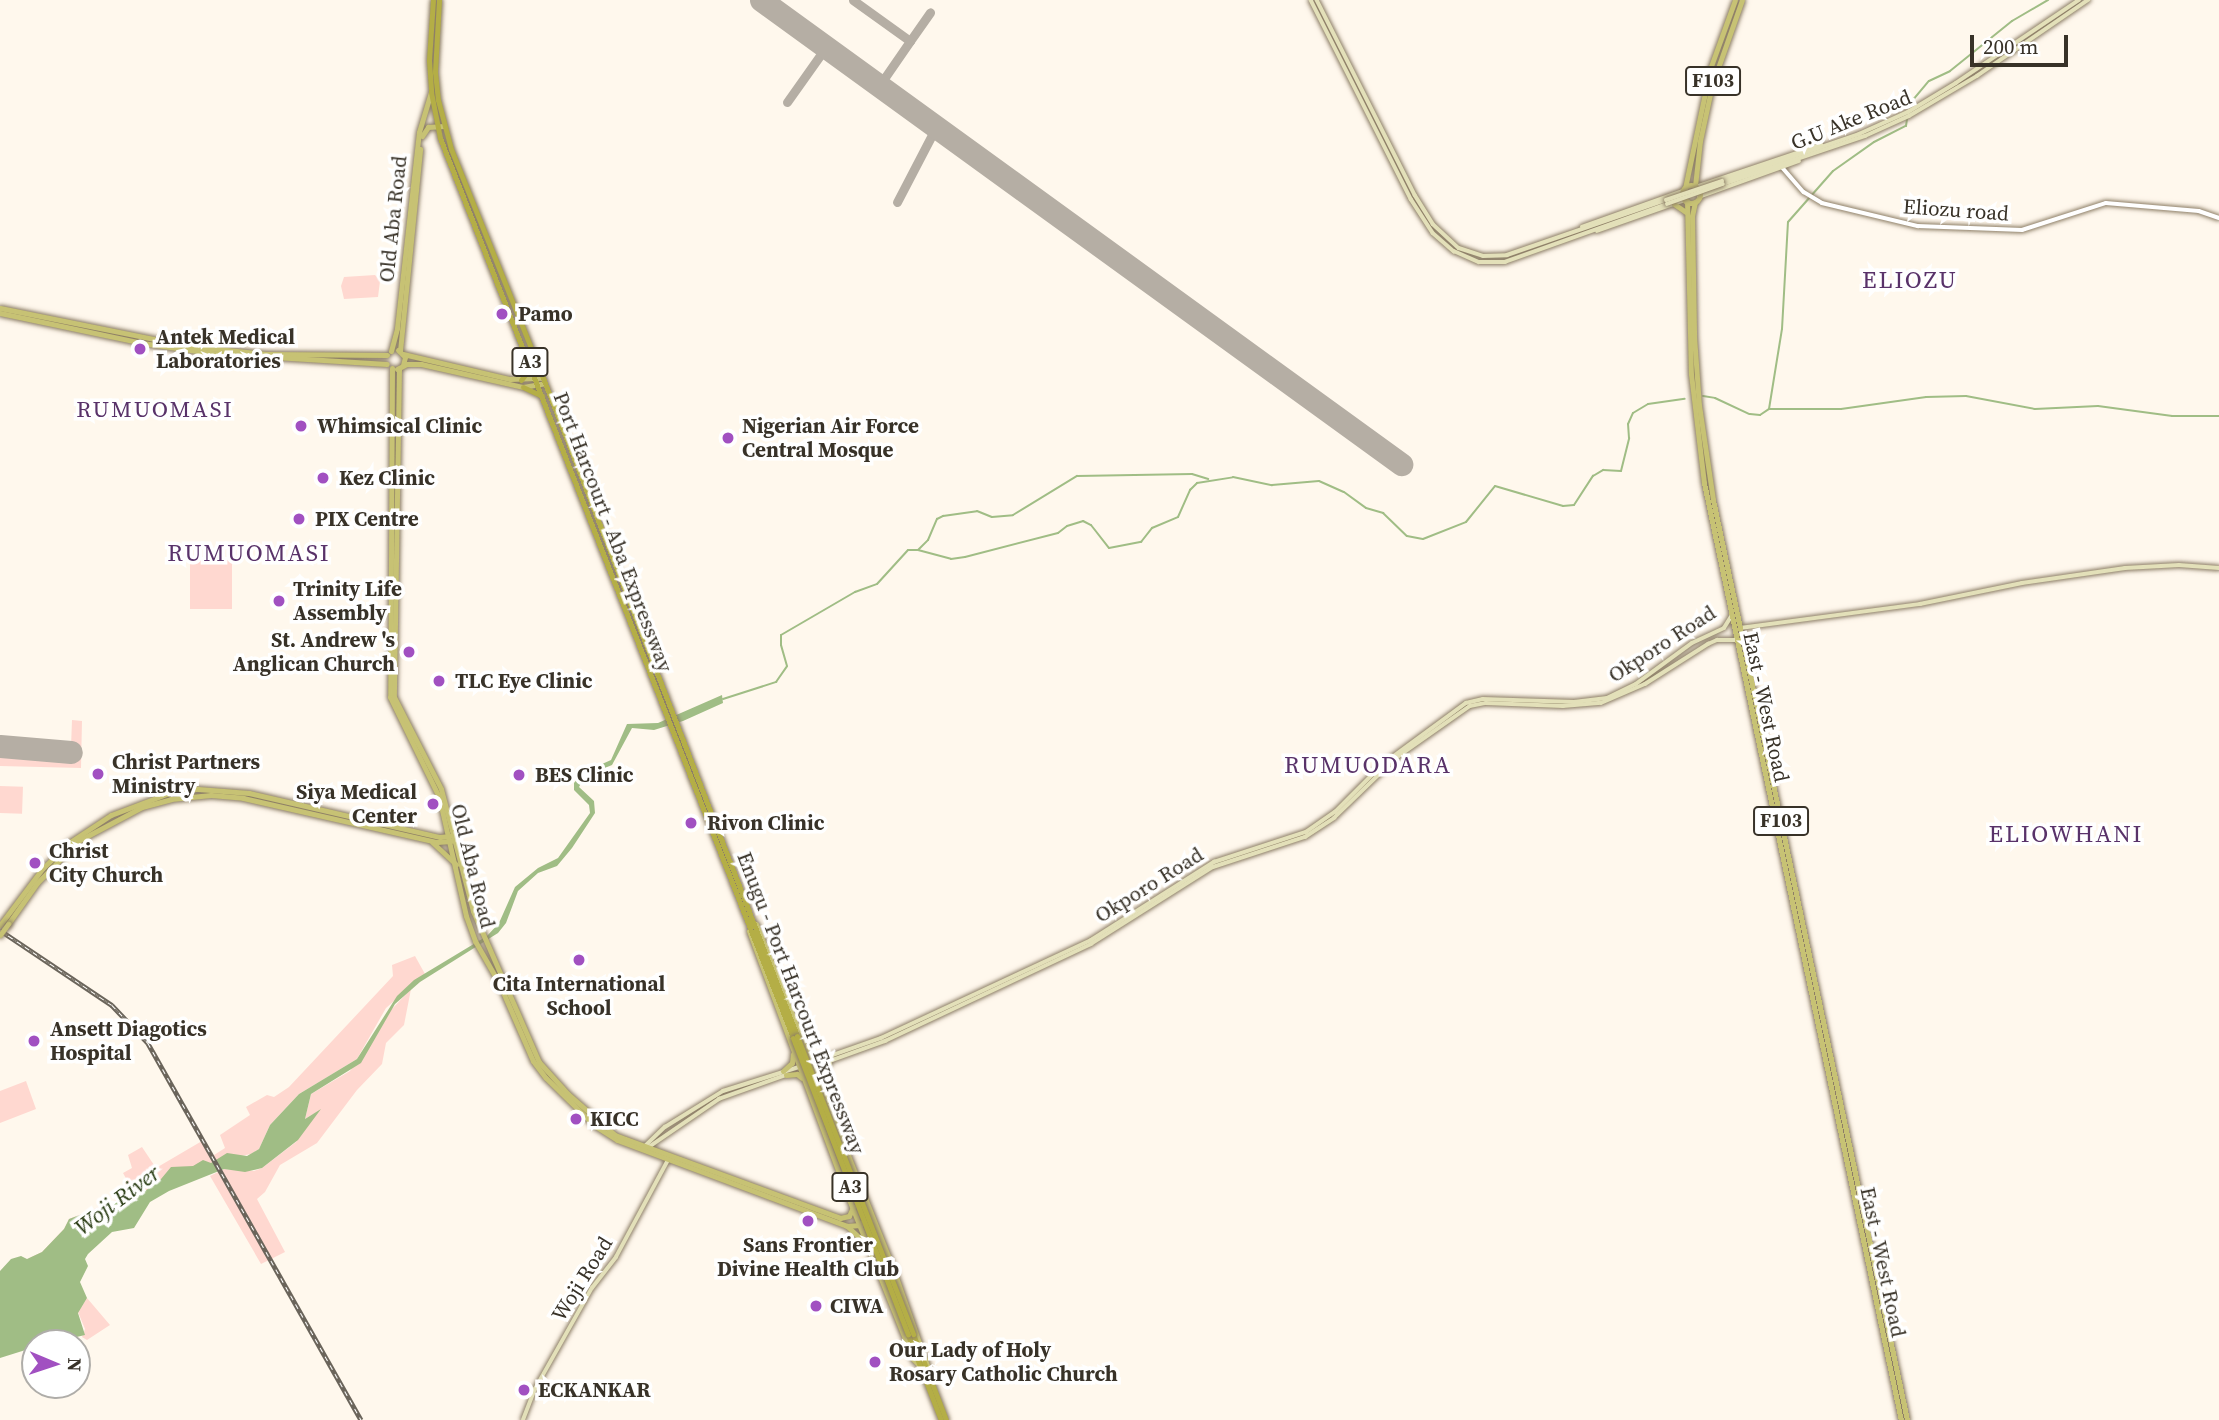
<!DOCTYPE html>
<style>
body{margin:0}
#map{position:relative;width:2219px;height:1420px;overflow:hidden;background:#fff8ed;font-family:"Source Serif 4",serif}
div>[style]{position:absolute}
.green>*{inset:0;background:#ffd8d0;transform-origin:0 0}
.water>*{inset:0;background:#a0bd85}
.stream>*{height:2px;margin:-1px;padding:0 1px;transform-origin:1px;border-radius:1px;background:#a0bd85}
.taxiway>*{height:9px;margin:-4.5px;padding:0 4.5px;transform-origin:4.5px;border-radius:4.5px;background:#b5aea4}
.runway>*{height:23px;margin:-11.5px;padding:0 11.5px;transform-origin:11.5px;border-radius:11.5px;background:#b5aea4}
.roads{filter:drop-shadow(0 0 2px #8d7e66) drop-shadow(0 0 2px #8d7e66)}
.tertiary>*{height:3.5px;margin:-1.75px;padding:0 1.75px;transform-origin:1.75px;border-radius:1.75px;background:#fff}
.secondary>*{height:3.5px;margin:-1.75px;padding:0 1.75px;transform-origin:1.75px;border-radius:1.75px;background:#e3e0b9}
.primary>*{height:5px;margin:-2.5px;padding:0 2.5px;transform-origin:2.5px;border-radius:2.5px;background:#c7c274}
.primary>.ring{margin:-2.5px;padding:0;box-sizing:content-box;background:none;border:5px solid #c7c274;border-radius:50%}
.trunk>*{height:5px;margin:-2.5px;padding:0 2.5px;transform-origin:2.5px;border-radius:2.5px;background:#b4ae46}
.rail>*{height:4.5px;margin-top:-2.25px;transform-origin:0;background:repeating-linear-gradient(90deg,#fff 0 5px,#6b655b 0 10px);box-sizing:border-box;border-block:2px solid #6b655b}
.bridges{filter:drop-shadow(0 0 2px #8d7e66) drop-shadow(0 0 2px #8d7e66)}
.secondary-bridge>*{height:3.5px;margin:-1.75px;padding:0 1.75px;transform-origin:1.75px;border-radius:1.75px;background:#e3e0b9}
.primary-bridge>*{height:5px;margin:-2.5px;padding:0 2.5px;transform-origin:2.5px;border-radius:2.5px;background:#c7c274}
.trunk-bridge>*{height:5px;margin:-2.5px;padding:0 2.5px;transform-origin:2.5px;border-radius:2.5px;background:#b4ae46}
.dots>*{width:19px;height:19px;translate:-50% -50%;box-sizing:border-box;border:4px solid #fff;border-radius:50%}
span{translate:-50% -50%;white-space:nowrap;text-align:center;line-height:1.15;-webkit-text-stroke:7px #fff;paint-order:stroke}
.shield-label span{padding:2px 5px;background:#fff;border:2px solid;border-radius:5px;-webkit-text-stroke-width:0}
.shield-label{font-size:19px;color:#383228;font-weight:700}
.street-label{font-size:21px;color:#383228}
.poi-label{font-size:21px;color:#383228;font-weight:700}
.left{translate:0 -50%;text-align:left}
.right{translate:-100% -50%;text-align:right}
.neighbourhood-label{font-size:23px;color:#593269;letter-spacing:2px}
.water-label{font-size:23px;color:#25380f;font-style:italic}
.quarter-label{font-size:24px;color:#593269;letter-spacing:2px}
.north{position:absolute;left:21px;top:1329px;width:70px;height:70px;box-sizing:border-box;background:#fff;border:2px solid #afada9;border-radius:50%;rotate:92deg;font-size:19px;font-weight:700;line-height:28px;text-align:center;color:#383228}
.north::after{content:'';display:block;margin:auto;width:24px;height:32px;background:#a150c1;clip-path:polygon(50% 0,100% 100%,50% 72%,0 100%)}
.scale{position:absolute;left:1970px;top:35px;width:98px;height:32px;box-sizing:border-box;border:4px solid #383228;border-top:0;padding-left:9px;font-size:21px;line-height:24px;white-space:nowrap;color:#383228;-webkit-text-stroke:5px #fff;paint-order:stroke}
</style>
<div id="map">
<div class="green">
<i style="clip-path:polygon(375px 275px,380px 281px,378px 297px,344px 299px,341px 286px,344px 277px)"></i>
<i style="left:190px;top:560px;width:42px;height:49px"></i>
<i style="clip-path:polygon(72px 720px,82px 721px,81px 768px,0 766px,0 752px,74px 758px,75px 747px,71px 747px)"></i>
<i style="left:0;top:786px;width:23px;height:27px;rotate:2deg"></i>
<i style="clip-path:polygon(415px 956px,425px 974px,386px 1008px,357px 1059px,299px 1094px,270px 1125px,259px 1149px,251px 1154px,220px 1160px,165px 1180px,63px 1246px,27px 1259px,42px 1252px,64px 1229px,69px 1219px,123px 1197px,119px 1187px,128px 1182px,123px 1173px,132px 1168px,128px 1155px,142px 1147px,156px 1168px,202px 1141px,211px 1157px,225px 1148px,220px 1135px,250px 1115px,246px 1107px,267px 1095px,274px 1097px,289px 1087px,393px 976px,392px 965px)"></i>
<i style="clip-path:polygon(411px 989px,404px 1025px,386px 1043px,382px 1064px,357px 1090px,317px 1143px,280px 1165px,265px 1192px,257px 1199px,285px 1252px,261px 1264px,210px 1176px,224px 1169px,254px 1171px,262px 1168px,296px 1142px,313px 1114px,305px 1119px,311px 1094px,350px 1071px,389px 1012px)"></i>
<i style="clip-path:polygon(26px 1081px,36px 1109px,0 1123px,0 1091px)"></i>
<i style="clip-path:polygon(87px 1298px,110px 1325px,87px 1340px,82px 1337px,85px 1329px,78px 1312px)"></i>
</div>
<div class="water">
<i style="clip-path:polygon(722px 695px,723px 703px,683px 721px,654px 730px,632px 728px,612px 765px,585px 776px,579px 787px,594px 801px,595px 813px,572px 848px,557px 866px,538px 873px,518px 891px,506px 923px,498px 933px,420px 982px,395px 1004px,361px 1063px,311px 1094px,305px 1119px,321px 1109px,298px 1140px,262px 1168px,245px 1172px,224px 1169px,169px 1191px,150px 1202px,134px 1228px,112px 1232px,88px 1254px,85px 1259px,88px 1266px,80px 1282px,87px 1298px,78px 1313px,85px 1335px,51px 1343px,35px 1343px,35px 1347px,0 1358px,0 1271px,11px 1259px,21px 1256px,27px 1259px,42px 1252px,64px 1229px,69px 1219px,145px 1191px,161px 1179px,171px 1167px,193px 1166px,203px 1160px,211px 1163px,227px 1153px,247px 1156px,259px 1149px,270px 1125px,299px 1094px,357px 1059px,397px 996px,414px 980px,487px 936px,499px 923px,515px 887px,538px 868px,558px 858px,590px 813px,589px 805px,574px 790px,574px 783px,582px 773px,611px 760px,627px 724px,658px 723px)"></i>
</div>
<div class="stream">
<i style="left:1907px;top:107px;width:34px;rotate:-50deg"></i>
<i style="left:1929px;top:81px;width:23px;rotate:-25deg"></i>
<i style="left:1950px;top:71px;width:80px;rotate:-38.9deg"></i>
<i style="left:2012px;top:21px;width:42px;rotate:-30.3deg"></i>
<i style="left:1703px;top:396px;width:12px;rotate:9deg"></i>
<i style="left:1715px;top:398px;width:38px;rotate:25deg"></i>
<i style="left:1750px;top:414px;width:10px;rotate:6deg"></i>
<i style="left:1760px;top:415px;width:11px;rotate:-34deg"></i>
<i style="left:1769px;top:409px;width:81px;rotate:-80.8deg"></i>
<i style="left:1782px;top:329px;width:107px;rotate:-86.8deg"></i>
<i style="left:1788px;top:222px;width:68px;rotate:-48.6deg"></i>
<i style="left:1833px;top:171px;width:50px;rotate:-35.3deg"></i>
<i style="left:1874px;top:142px;width:36px;rotate:-27deg"></i>
<i style="left:1906px;top:126px;width:7px;rotate:-82deg"></i>
<i style="left:1769px;top:409px;width:72px"></i>
<i style="left:1841px;top:409px;width:86px;rotate:-8deg"></i>
<i style="left:1926px;top:397px;width:40px;rotate:-1.4deg"></i>
<i style="left:1966px;top:396px;width:70px;rotate:10.7deg"></i>
<i style="left:2035px;top:409px;width:63px;rotate:-2.7deg"></i>
<i style="left:2098px;top:406px;width:75px;rotate:7.7deg"></i>
<i style="left:2172px;top:416px;width:47px"></i>
<i style="left:918px;top:550px;width:14px;rotate:-45deg"></i>
<i style="left:928px;top:540px;width:23px;rotate:-67deg"></i>
<i style="left:937px;top:519px;width:7px;rotate:-27deg"></i>
<i style="left:943px;top:516px;width:34px;rotate:-8deg"></i>
<i style="left:977px;top:511px;width:16px;rotate:22deg"></i>
<i style="left:992px;top:517px;width:21px;rotate:-5deg"></i>
<i style="left:1013px;top:515px;width:75px;rotate:-31.4deg"></i>
<i style="left:1077px;top:476px;width:115px;rotate:-1deg"></i>
<i style="left:1192px;top:474px;width:17px;rotate:17deg"></i>
<i style="left:723px;top:699px;width:56px;rotate:-17.8deg"></i>
<i style="left:776px;top:682px;width:19px;rotate:-55deg"></i>
<i style="left:787px;top:666px;width:22px;rotate:-106deg"></i>
<i style="left:781px;top:645px;width:10px;rotate:-90deg"></i>
<i style="left:781px;top:635px;width:86px;rotate:-30.2deg"></i>
<i style="left:855px;top:592px;width:23px;rotate:-20deg"></i>
<i style="left:877px;top:584px;width:46px;rotate:-47.6deg"></i>
<i style="left:908px;top:550px;width:10px"></i>
<i style="left:918px;top:550px;width:34px;rotate:15deg"></i>
<i style="left:951px;top:559px;width:14px;rotate:-8deg"></i>
<i style="left:965px;top:557px;width:96px;rotate:-14.5deg"></i>
<i style="left:1058px;top:533px;width:11px;rotate:-38deg"></i>
<i style="left:1067px;top:526px;width:17px;rotate:-17deg"></i>
<i style="left:1083px;top:521px;width:9px;rotate:27deg"></i>
<i style="left:1091px;top:525px;width:29px;rotate:52deg"></i>
<i style="left:1109px;top:548px;width:33px;rotate:-11deg"></i>
<i style="left:1141px;top:542px;width:18px;rotate:-52deg"></i>
<i style="left:1152px;top:528px;width:28px;rotate:-23deg"></i>
<i style="left:1178px;top:517px;width:30px;rotate:-66deg"></i>
<i style="left:1190px;top:490px;width:10px;rotate:-45deg"></i>
<i style="left:1197px;top:483px;width:36px;rotate:-9deg"></i>
<i style="left:1233px;top:477px;width:40px;rotate:12deg"></i>
<i style="left:1272px;top:485px;width:47px;rotate:-4.9deg"></i>
<i style="left:1319px;top:481px;width:27px;rotate:24deg"></i>
<i style="left:1344px;top:492px;width:27px;rotate:36deg"></i>
<i style="left:1366px;top:508px;width:18px;rotate:16deg"></i>
<i style="left:1383px;top:513px;width:33px;rotate:44deg"></i>
<i style="left:1407px;top:536px;width:16px;rotate:11deg"></i>
<i style="left:1423px;top:539px;width:46px;rotate:-21.6deg"></i>
<i style="left:1466px;top:522px;width:46px;rotate:-51.1deg"></i>
<i style="left:1495px;top:486px;width:71px;rotate:16.4deg"></i>
<i style="left:1563px;top:506px;width:11px;rotate:-5deg"></i>
<i style="left:1574px;top:505px;width:35px;rotate:-57deg"></i>
<i style="left:1593px;top:476px;width:12px;rotate:-31deg"></i>
<i style="left:1603px;top:470px;width:18px;rotate:3deg"></i>
<i style="left:1621px;top:471px;width:34px;rotate:-76deg"></i>
<i style="left:1629px;top:438px;width:14px;rotate:-94deg"></i>
<i style="left:1628px;top:424px;width:12px;rotate:-66deg"></i>
<i style="left:1633px;top:413px;width:17px;rotate:-31deg"></i>
<i style="left:1648px;top:404px;width:37px;rotate:-8deg"></i>
</div>
<div class="taxiway">
<i style="left:853px;top:0;width:70px;rotate:35.7deg"></i>
<i style="left:910px;top:41px;width:55px;rotate:124.6deg"></i>
<i style="left:910px;top:41px;width:35px;rotate:-55deg"></i>
<i style="left:787px;top:102px;width:67px;rotate:-54.7deg"></i>
<i style="left:897px;top:202px;width:85px;rotate:-62.5deg"></i>
</div>
<div class="runway">
<i style="left:761px;top:0;width:791px;rotate:35.94deg"></i>
<i style="left:0;top:746px;width:71px;rotate:4.8deg"></i>
</div>
<div class="roads">
<div class="tertiary">
<i style="left:1782px;top:167px;width:33px;rotate:49deg"></i>
<i style="left:1804px;top:192px;width:21px;rotate:31deg"></i>
<i style="left:1822px;top:203px;width:99px;rotate:13.5deg"></i>
<i style="left:1918px;top:226px;width:104px;rotate:2.2deg"></i>
<i style="left:2022px;top:230px;width:88px;rotate:-17.8deg"></i>
<i style="left:2106px;top:203px;width:93px;rotate:4.9deg"></i>
<i style="left:2199px;top:211px;width:21px;rotate:19deg"></i>
</div>
<div class="secondary">
<i style="left:1311px;top:0;width:223px;rotate:63.3deg"></i>
<i style="left:1411px;top:199px;width:40px;rotate:57.1deg"></i>
<i style="left:1433px;top:233px;width:28px;rotate:41deg"></i>
<i style="left:1454px;top:251px;width:27px;rotate:24deg"></i>
<i style="left:1479px;top:262px;width:26px"></i>
<i style="left:1505px;top:262px;width:172px;rotate:-19.7deg"></i>
<i style="left:1317px;top:0;width:218px;rotate:63.3deg"></i>
<i style="left:1415px;top:195px;width:34px;rotate:58deg"></i>
<i style="left:1433px;top:224px;width:35px;rotate:43deg"></i>
<i style="left:1459px;top:248px;width:25px;rotate:18deg"></i>
<i style="left:1483px;top:256px;width:24px;rotate:-2deg"></i>
<i style="left:1507px;top:255px;width:168px;rotate:-19.1deg"></i>
<i style="left:1722px;top:181px;width:145px;rotate:-18.9deg"></i>
<i style="left:1859px;top:134px;width:54px;rotate:-24.2deg"></i>
<i style="left:1908px;top:112px;width:56px;rotate:-31.1deg"></i>
<i style="left:1956px;top:83px;width:148px;rotate:-34deg"></i>
<i style="left:1723px;top:184px;width:150px;rotate:-18.7deg"></i>
<i style="left:1865px;top:136px;width:48px;rotate:-24.4deg"></i>
<i style="left:1909px;top:116px;width:79px;rotate:-30.5deg"></i>
<i style="left:1977px;top:76px;width:135px;rotate:-34.4deg"></i>
<i style="left:1696px;top:187px;width:132px;rotate:-18.6deg"></i>
<i style="left:1699px;top:197px;width:106px;rotate:-19.8deg"></i>
<i style="left:1582px;top:227px;width:107px;rotate:-19.6deg"></i>
<i style="left:1597px;top:231px;width:93px;rotate:-19.4deg"></i>
<i style="left:1740px;top:628px;width:182px;rotate:-7.6deg"></i>
<i style="left:1920px;top:604px;width:104px;rotate:-11.6deg"></i>
<i style="left:2022px;top:583px;width:104px;rotate:-8.3deg"></i>
<i style="left:2125px;top:568px;width:54px;rotate:-3.2deg"></i>
<i style="left:2179px;top:565px;width:40px;rotate:4.3deg"></i>
<i style="left:810px;top:1063px;width:75px;rotate:-19.4deg"></i>
<i style="left:881px;top:1038px;width:232px;rotate:-25deg"></i>
<i style="left:1091px;top:940px;width:146px;rotate:-32.4deg"></i>
<i style="left:1214px;top:862px;width:97px;rotate:-18.1deg"></i>
<i style="left:1306px;top:832px;width:35px;rotate:-35deg"></i>
<i style="left:1335px;top:812px;width:68px;rotate:-45deg"></i>
<i style="left:1383px;top:764px;width:103px;rotate:-36.3deg"></i>
<i style="left:1466px;top:703px;width:17px;rotate:-13deg"></i>
<i style="left:1483px;top:699px;width:91px;rotate:1.9deg"></i>
<i style="left:1574px;top:702px;width:33px;rotate:-7deg"></i>
<i style="left:1607px;top:698px;width:32px;rotate:-26deg"></i>
<i style="left:1636px;top:684px;width:69px;rotate:-36.2deg"></i>
<i style="left:1692px;top:643px;width:35px;rotate:-25deg"></i>
<i style="left:1724px;top:628px;width:13px;rotate:-58deg"></i>
<i style="left:813px;top:1067px;width:77px;rotate:-19.9deg"></i>
<i style="left:885px;top:1041px;width:228px;rotate:-25.2deg"></i>
<i style="left:1091px;top:944px;width:144px;rotate:-32.3deg"></i>
<i style="left:1213px;top:867px;width:97px;rotate:-18.1deg"></i>
<i style="left:1305px;top:837px;width:35px;rotate:-33deg"></i>
<i style="left:1334px;top:818px;width:86px;rotate:-44.1deg"></i>
<i style="left:1396px;top:758px;width:90px;rotate:-35.1deg"></i>
<i style="left:1470px;top:706px;width:16px;rotate:-11deg"></i>
<i style="left:1486px;top:703px;width:77px;rotate:2.2deg"></i>
<i style="left:1563px;top:706px;width:38px;rotate:-5deg"></i>
<i style="left:1601px;top:703px;width:48px;rotate:-23.4deg"></i>
<i style="left:1645px;top:684px;width:75px;rotate:-32.4deg"></i>
<i style="left:1708px;top:644px;width:10px;rotate:-24deg"></i>
<i style="left:1717px;top:640px;width:19px"></i>
<i style="left:644px;top:1147px;width:29px;rotate:-44deg"></i>
<i style="left:665px;top:1127px;width:68px;rotate:-31.8deg"></i>
<i style="left:723px;top:1091px;width:80px;rotate:-17.5deg"></i>
<i style="left:649px;top:1147px;width:85px;rotate:-34.4deg"></i>
<i style="left:719px;top:1099px;width:71px;rotate:-19.7deg"></i>
<i style="left:523px;top:1420px;width:33px;rotate:-69deg"></i>
<i style="left:535px;top:1389px;width:116px;rotate:-60.6deg"></i>
<i style="left:592px;top:1288px;width:39px;rotate:-52deg"></i>
<i style="left:616px;top:1257px;width:110px;rotate:-61.8deg"></i>
</div>
<div class="primary">
<i style="left:422px;top:136px;width:11px;rotate:-56deg"></i>
<i style="left:428px;top:127px;width:16px;rotate:-4deg"></i>
<i class="ring" style="left:1682px;top:185px;width:13px;height:13px"></i>
<i style="left:1695px;top:186px;width:45px;rotate:-83.7deg"></i>
<i style="left:1700px;top:141px;width:57px;rotate:-77.9deg"></i>
<i style="left:1712px;top:85px;width:90px;rotate:-70.6deg"></i>
<i style="left:1685px;top:188px;width:122px;rotate:-78.1deg"></i>
<i style="left:1710px;top:69px;width:73px;rotate:-70.1deg"></i>
<i style="left:1687px;top:201px;width:173px;rotate:88.7deg"></i>
<i style="left:1691px;top:374px;width:110px;rotate:83.2deg"></i>
<i style="left:1704px;top:483px;width:957px;rotate:78.13deg"></i>
<i style="left:1695px;top:202px;width:14px;rotate:102deg"></i>
<i style="left:1692px;top:216px;width:120px;rotate:89deg"></i>
<i style="left:1694px;top:336px;width:69px;rotate:85.9deg"></i>
<i style="left:1699px;top:405px;width:96px;rotate:81.6deg"></i>
<i style="left:1713px;top:500px;width:940px;rotate:78.09deg"></i>
<i style="left:1674px;top:204px;width:14px;rotate:34deg"></i>
<i style="left:0;top:308px;width:193px;rotate:11.4deg"></i>
<i style="left:189px;top:346px;width:77px;rotate:5.9deg"></i>
<i style="left:266px;top:354px;width:121px;rotate:0.5deg"></i>
<i style="left:0;top:313px;width:145px;rotate:11.9deg"></i>
<i style="left:142px;top:343px;width:70px;rotate:8.2deg"></i>
<i style="left:211px;top:353px;width:176px;rotate:3.6deg"></i>
<i style="left:398px;top:350px;width:10px;rotate:45deg"></i>
<i style="left:405px;top:357px;width:8px;rotate:104deg"></i>
<i style="left:391px;top:351px;width:24px;rotate:-75deg"></i>
<i style="left:397px;top:328px;width:197px;rotate:-83.6deg"></i>
<i style="left:419px;top:132px;width:42px;rotate:-73.3deg"></i>
<i style="left:400px;top:351px;width:203px;rotate:-84.3deg"></i>
<i style="left:403px;top:354px;width:110px;rotate:13.2deg"></i>
<i style="left:510px;top:379px;width:33px;rotate:-2deg"></i>
<i style="left:392px;top:368px;width:329px;rotate:90.3deg"></i>
<i style="left:390px;top:697px;width:111px;rotate:63.9deg"></i>
<i style="left:439px;top:797px;width:122px;rotate:77.2deg"></i>
<i style="left:466px;top:916px;width:27px;rotate:70deg"></i>
<i style="left:475px;top:941px;width:48px;rotate:60.3deg"></i>
<i style="left:499px;top:983px;width:85px;rotate:66.4deg"></i>
<i style="left:533px;top:1061px;width:21px;rotate:53deg"></i>
<i style="left:546px;top:1078px;width:69px;rotate:44.4deg"></i>
<i style="left:595px;top:1126px;width:26px;rotate:32deg"></i>
<i style="left:617px;top:1140px;width:246px;rotate:20.5deg"></i>
<i style="left:847px;top:1226px;width:13px;rotate:-4deg"></i>
<i style="left:860px;top:1225px;width:16px;rotate:-47deg"></i>
<i style="left:397px;top:369px;width:11px;rotate:-27deg"></i>
<i style="left:407px;top:364px;width:14px"></i>
<i style="left:421px;top:364px;width:105px;rotate:12.7deg"></i>
<i style="left:523px;top:387px;width:22px;rotate:-10deg"></i>
<i style="left:399px;top:369px;width:328px;rotate:90.9deg"></i>
<i style="left:394px;top:697px;width:103px;rotate:62.9deg"></i>
<i style="left:441px;top:789px;width:126px;rotate:75.3deg"></i>
<i style="left:473px;top:911px;width:165px;rotate:66.4deg"></i>
<i style="left:539px;top:1062px;width:43px;rotate:47.8deg"></i>
<i style="left:568px;top:1094px;width:62px;rotate:41.1deg"></i>
<i style="left:615px;top:1135px;width:240px;rotate:20.2deg"></i>
<i style="left:840px;top:1218px;width:9px;rotate:-13deg"></i>
<i style="left:849px;top:1216px;width:10px;rotate:-66deg"></i>
<i style="left:432px;top:842px;width:33px;rotate:43deg"></i>
<i style="left:8px;top:924px;width:50px;rotate:-54.7deg"></i>
<i style="left:37px;top:883px;width:59px;rotate:-45.7deg"></i>
<i style="left:78px;top:841px;width:72px;rotate:-28deg"></i>
<i style="left:142px;top:807px;width:30px;rotate:-15deg"></i>
<i style="left:171px;top:799px;width:40px;rotate:-5.7deg"></i>
<i style="left:211px;top:795px;width:32px;rotate:5deg"></i>
<i style="left:243px;top:798px;width:199px;rotate:12.8deg"></i>
<i style="left:437px;top:842px;width:14px;rotate:-4deg"></i>
<i style="left:756px;top:924px;width:362px;rotate:68.3deg"></i>
<i style="left:890px;top:1260px;width:114px;rotate:70.6deg"></i>
<i style="left:0;top:925px;width:70px;rotate:-53.1deg"></i>
<i style="left:42px;top:869px;width:39px;rotate:-44deg"></i>
<i style="left:70px;top:842px;width:49px;rotate:-33.4deg"></i>
<i style="left:111px;top:815px;width:65px;rotate:-20.7deg"></i>
<i style="left:172px;top:792px;width:26px;rotate:-7deg"></i>
<i style="left:198px;top:789px;width:51px;rotate:4.5deg"></i>
<i style="left:249px;top:793px;width:196px;rotate:13deg"></i>
<i style="left:440px;top:837px;width:10px;rotate:-6deg"></i>
<i style="left:749px;top:931px;width:273px;rotate:69.6deg"></i>
<i style="left:844px;top:1187px;width:185px;rotate:68.1deg"></i>
<i style="left:913px;top:1359px;width:7px;rotate:45deg"></i>
<i style="left:783px;top:1071px;width:12px;rotate:-42deg"></i>
<i style="left:792px;top:1063px;width:9px;rotate:-84deg"></i>
<i style="left:786px;top:1075px;width:11px;rotate:-5deg"></i>
<i style="left:797px;top:1074px;width:6px;rotate:39deg"></i>
<i style="left:820px;top:1078px;width:10px;rotate:-90deg"></i>
<i style="left:820px;top:1068px;width:10px;rotate:-29deg"></i>
<i style="left:847px;top:1226px;width:25px;rotate:43deg"></i>
</div>
<div class="trunk">
<i style="left:433px;top:0;width:60px;rotate:93.8deg"></i>
<i style="left:429px;top:60px;width:32px;rotate:86deg"></i>
<i style="left:431px;top:92px;width:47px;rotate:78.9deg"></i>
<i style="left:440px;top:138px;width:967px;rotate:68.58deg"></i>
<i style="left:439px;top:0;width:72px;rotate:93.2deg"></i>
<i style="left:435px;top:72px;width:28px;rotate:84deg"></i>
<i style="left:438px;top:100px;width:51px;rotate:75.1deg"></i>
<i style="left:451px;top:149px;width:247px;rotate:68.1deg"></i>
<i style="left:543px;top:378px;width:705px;rotate:68.89deg"></i>
<i style="left:521px;top:380px;width:16px;rotate:-52deg"></i>
<i style="left:523px;top:387px;width:21px;rotate:25deg"></i>
<i style="left:913px;top:1334px;width:92px;rotate:69deg"></i>
<i style="left:908px;top:1335px;width:91px;rotate:68.8deg"></i>
</div>
</div>
<div class="rail">
<i style="left:0;top:930px;width:135px;rotate:33.8deg"></i>
<i style="left:112px;top:1005px;width:52px;rotate:46.5deg"></i>
<i style="left:148px;top:1043px;width:433px;rotate:60.5deg"></i>
</div>
<div class="bridges">
<div class="secondary-bridge">
<i style="left:1666px;top:200px;width:59px;rotate:-18.7deg"></i>
<i style="left:1667px;top:204px;width:59px;rotate:-19.7deg"></i>
</div>
<div class="primary-bridge">
<i style="left:0;top:935px;width:14px;rotate:-54deg"></i>
</div>
<div class="trunk-bridge">
<i style="left:797px;top:1036px;width:320px;rotate:68.7deg"></i>
<i style="left:793px;top:1038px;width:318px;rotate:68.8deg"></i>
</div>
</div>
<div class="dots">
<i style="left:502px;top:314px;background:#a150c1"></i>
<i style="left:140px;top:349px;background:#a150c1"></i>
<i style="left:301px;top:426px;background:#a150c1"></i>
<i style="left:728px;top:438px;background:#a150c1"></i>
<i style="left:323px;top:478px;background:#a150c1"></i>
<i style="left:299px;top:519px;background:#a150c1"></i>
<i style="left:279px;top:601px;background:#a150c1"></i>
<i style="left:409px;top:652px;background:#a150c1"></i>
<i style="left:439px;top:681px;background:#a150c1"></i>
<i style="left:98px;top:774px;background:#a150c1"></i>
<i style="left:519px;top:775px;background:#a150c1"></i>
<i style="left:433px;top:804px;background:#a150c1"></i>
<i style="left:691px;top:823px;background:#a150c1"></i>
<i style="left:35px;top:863px;background:#a150c1"></i>
<i style="left:579px;top:960px;background:#a150c1"></i>
<i style="left:34px;top:1041px;background:#a150c1"></i>
<i style="left:576px;top:1119px;background:#a150c1"></i>
<i style="left:808px;top:1221px;background:#a150c1"></i>
<i style="left:816px;top:1306px;background:#a150c1"></i>
<i style="left:875px;top:1362px;background:#a150c1"></i>
<i style="left:524px;top:1390px;background:#a150c1"></i>
</div>
<div class="shield-label">
<span style="left:1713px;top:81px">F103</span>
<span style="left:530px;top:362px">A3</span>
<span style="left:1781px;top:821px">F103</span>
<span style="left:850px;top:1187px">A3</span>
</div>
<div class="street-label">
<span style="left:1851px;top:120px;rotate:-22deg">G.U Ake Road</span>
<span style="left:1956px;top:210px;rotate:4deg">Eliozu road</span>
<span style="left:393px;top:219px;rotate:-84deg">Old Aba Road</span>
<span style="left:613px;top:532px;rotate:69deg">Port Harcourt - Aba Expressway</span>
<span style="left:1662px;top:644px;rotate:-33deg">Okporo Road</span>
<span style="left:1766px;top:707px;rotate:78deg">East - West Road</span>
<span style="left:473px;top:866px;rotate:76deg">Old Aba Road</span>
<span style="left:1149px;top:885px;rotate:-32deg">Okporo Road</span>
<span style="left:801px;top:1003px;rotate:69deg">Enugu - Port Harcourt Expressway</span>
<span style="left:1883px;top:1262px;rotate:78deg">East - West Road</span>
<span style="left:582px;top:1279px;rotate:-58deg">Woji Road</span>
</div>
<div class="poi-label">
<span class="left" style="left:518px;top:314px">Pamo</span>
<span class="left" style="left:156px;top:349px">Antek Medical<br>Laboratories</span>
<span class="left" style="left:317px;top:426px">Whimsical Clinic</span>
<span class="left" style="left:742px;top:438px">Nigerian Air Force<br>Central Mosque</span>
<span class="left" style="left:339px;top:478px">Kez Clinic</span>
<span class="left" style="left:315px;top:519px">PIX Centre</span>
<span class="left" style="left:293px;top:601px">Trinity Life<br>Assembly</span>
<span class="right" style="left:395px;top:652px">St. Andrew 's<br>Anglican Church</span>
<span class="left" style="left:455px;top:681px">TLC Eye Clinic</span>
<span class="left" style="left:112px;top:774px">Christ Partners<br>Ministry</span>
<span class="left" style="left:535px;top:775px">BES Clinic</span>
<span class="right" style="left:417px;top:804px">Siya Medical<br>Center</span>
<span class="left" style="left:707px;top:823px">Rivon Clinic</span>
<span class="left" style="left:49px;top:863px">Christ<br>City Church</span>
<span style="left:579px;top:996px">Cita International<br>School</span>
<span class="left" style="left:50px;top:1041px">Ansett Diagotics<br>Hospital</span>
<span class="left" style="left:590px;top:1119px">KICC</span>
<span style="left:808px;top:1257px">Sans Frontier<br>Divine Health Club</span>
<span class="left" style="left:830px;top:1306px">CIWA</span>
<span class="left" style="left:889px;top:1362px">Our Lady of Holy<br>Rosary Catholic Church</span>
<span class="left" style="left:538px;top:1390px">ECKANKAR</span>
</div>
<div class="neighbourhood-label">
<span style="left:155px;top:409px">RUMUOMASI</span>
</div>
<div class="water-label">
<span style="left:117px;top:1200px;rotate:-37deg">Woji River</span>
</div>
<div class="quarter-label">
<span style="left:1910px;top:280px">ELIOZU</span>
<span style="left:249px;top:553px">RUMUOMASI</span>
<span style="left:1368px;top:765px">RUMUODARA</span>
<span style="left:2066px;top:834px">ELIOWHANI</span>
</div>
<div class="north">N</div>
<div class="scale">200 m</div>
</div>
